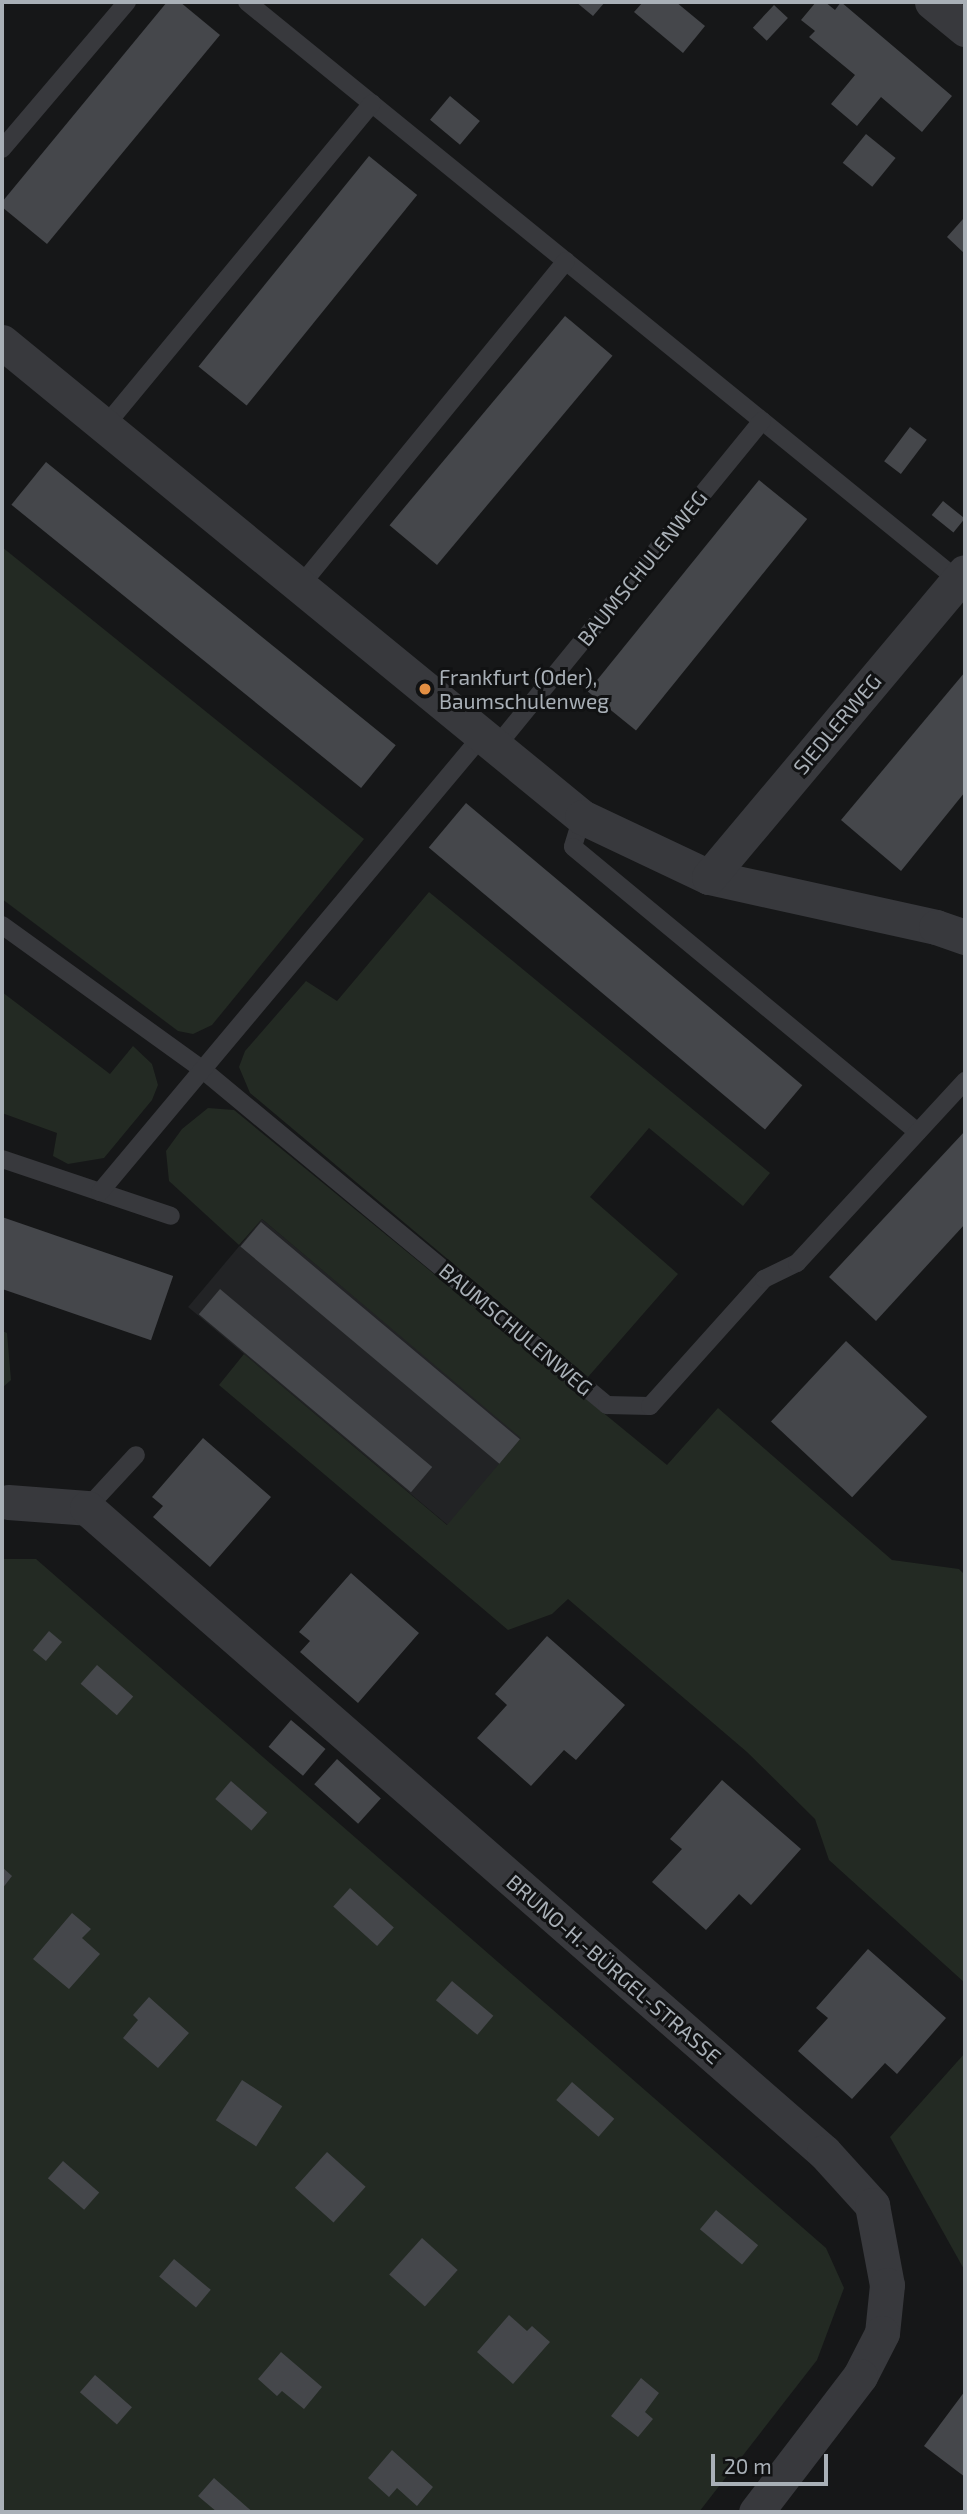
<!DOCTYPE html>
<meta charset="utf-8">
<style>
body{margin:0}
#map{position:relative;width:967px;height:2514px;overflow:hidden;background:#161718;font-family:"Exo 2",sans-serif}
div>[style]{position:absolute}
.built>*{inset:0;background:#222325;transform-origin:0 0}
.green>*{inset:0;background:#232a23}
.building>*{inset:0;background:#45474b;transform-origin:0 0}
.lane>*{height:18px;margin:-9px;padding:0 9px;transform-origin:9px;border-radius:9px;background:#38393d}
.street>*{height:35px;margin:-17.5px;padding:0 17.5px;transform-origin:17.5px;border-radius:17.5px;background:#38393d}
.dots>*{width:19px;height:19px;translate:-50% -50%;box-sizing:border-box;border:4px solid #111213;border-radius:50%}
span{translate:-50% -50%;white-space:nowrap;text-align:center;line-height:1.15;-webkit-text-stroke:6px #111213;paint-order:stroke}
.street-label{font-size:21px;color:#a9b0b7}
.poi-label{font-size:21px;color:#a9b0b7}
.left{translate:0 -50%;text-align:left}
.frame{position:absolute;inset:0;border:4px solid #a9b0b7;pointer-events:none}
.scale{position:absolute;left:711px;top:2454px;width:117px;height:32px;box-sizing:border-box;border:4px solid #a9b0b7;border-top:0;padding-left:9px;font-size:21px;line-height:24px;white-space:nowrap;color:#a9b0b7;-webkit-text-stroke:5px #111213;paint-order:stroke}
</style>
<div id="map">
<div class="built">
<i style="left:262px;top:1219px;width:340px;height:115px;rotate:40deg"></i>
</div>
<div class="green">
<i style="clip-path:polygon(2px 547px,364px 839px,212px 1025px,193px 1034px,178px 1031px,2px 899px)"></i>
<i style="clip-path:polygon(429px 892px,770px 1173px,743px 1206px,649px 1128px,590px 1197px,678px 1274px,588px 1377px,250px 1093px,239px 1067px,245px 1051px,306px 981px,337px 1001px)"></i>
<i style="clip-path:polygon(2px 992px,110px 1074px,133px 1046px,152px 1064px,158px 1085px,152px 1100px,104px 1158px,68px 1164px,53px 1156px,57px 1133px,2px 1113px)"></i>
<i style="clip-path:polygon(208px 1108px,234px 1110px,667px 1465px,718px 1408px,892px 1560px,959px 1569px,965px 1575px,965px 1983px,829px 1860px,815px 1819px,747px 1752px,568px 1599px,552px 1614px,508px 1630px,219px 1385px,244px 1354px,447px 1525px,521px 1438px,262px 1219px,239px 1245px,169px 1181px,166px 1151px,182px 1129px)"></i>
<i style="clip-path:polygon(2px 1331px,7px 1333px,11px 1380px,2px 1388px)"></i>
<i style="clip-path:polygon(2px 1559px,36px 1559px,826px 2248px,844px 2288px,817px 2360px,699px 2512px,2px 2512px)"></i>
<i style="clip-path:polygon(965px 2053px,965px 2271px,890px 2137px)"></i>
</div>
<div class="building">
<i style="clip-path:polygon(167px 2px,180px 2px,220px 35px,47px 244px,2px 207px,2px 202px)"></i>
<i style="clip-path:polygon(576px 2px,605px 2px,593px 16px)"></i>
<i style="clip-path:polygon(643px 2px,676px 2px,705px 26px,683px 53px,634px 12px)"></i>
<i style="clip-path:polygon(816px 2px,825px 2px,835px 10px,841px 2px,952px 96px,922px 132px,881px 97px,857px 126px,831px 104px,855px 75px,809px 37px,815px 31px,801px 20px)"></i>
<i style="left:774px;top:5px;width:19px;height:31px;rotate:43deg"></i>
<i style="left:450px;top:96px;width:39px;height:31px;rotate:40deg"></i>
<i style="left:866px;top:134px;width:38px;height:37px;rotate:39deg"></i>
<i style="left:369px;top:156px;width:62px;height:271px;rotate:39deg"></i>
<i style="clip-path:polygon(963px 219px,965px 221px,965px 254px,947px 237px)"></i>
<i style="left:565px;top:316px;width:62px;height:273px;rotate:40deg"></i>
<i style="left:910px;top:427px;width:21px;height:43px;rotate:37deg"></i>
<i style="left:46px;top:462px;width:450px;height:55px;rotate:39deg"></i>
<i style="left:759px;top:480px;width:62px;height:272px;rotate:39deg"></i>
<i style="left:943px;top:501px;width:28px;height:18px;rotate:39deg"></i>
<i style="clip-path:polygon(965px 672px,965px 792px,901px 871px,841px 820px)"></i>
<i style="left:466px;top:803px;width:439px;height:58px;rotate:40deg"></i>
<i style="clip-path:polygon(965px 1131px,965px 1224px,876px 1321px,829px 1277px)"></i>
<i style="left:2px;top:1217px;width:181px;height:68px;rotate:19deg"></i>
<i style="left:261px;top:1222px;width:338px;height:32px;rotate:40deg"></i>
<i style="left:220px;top:1289px;width:277px;height:33px;rotate:40deg"></i>
<i style="left:846px;top:1341px;width:111px;height:110px;rotate:43deg"></i>
<i style="clip-path:polygon(203px 1438px,271px 1497px,210px 1567px,153px 1517px,163px 1506px,152px 1497px)"></i>
<i style="clip-path:polygon(351px 1573px,419px 1633px,358px 1703px,300px 1652px,310px 1641px,299px 1632px)"></i>
<i style="left:49px;top:1631px;width:17px;height:25px;rotate:40deg"></i>
<i style="clip-path:polygon(547px 1636px,625px 1705px,576px 1760px,564px 1750px,531px 1786px,477px 1738px,507px 1705px,495px 1694px)"></i>
<i style="left:97px;top:1665px;width:48px;height:25px;rotate:41deg"></i>
<i style="left:291px;top:1720px;width:45px;height:35px;rotate:40deg"></i>
<i style="left:337px;top:1759px;width:59px;height:34px;rotate:42deg"></i>
<i style="clip-path:polygon(722px 1780px,801px 1849px,751px 1905px,739px 1894px,706px 1930px,652px 1882px,682px 1849px,670px 1839px)"></i>
<i style="left:231px;top:1781px;width:48px;height:24px;rotate:41deg"></i>
<i style="clip-path:polygon(2px 1867px,12px 1876px,2px 1889px)"></i>
<i style="left:350px;top:1888px;width:59px;height:25px;rotate:42deg"></i>
<i style="clip-path:polygon(72px 1913px,91px 1929px,82px 1938px,100px 1954px,69px 1989px,33px 1959px)"></i>
<i style="clip-path:polygon(868px 1949px,946px 2018px,897px 2074px,885px 2063px,852px 2099px,798px 2051px,828px 2018px,816px 2008px)"></i>
<i style="left:452px;top:1981px;width:54px;height:25px;rotate:40deg"></i>
<i style="clip-path:polygon(149px 1997px,189px 2033px,158px 2068px,123px 2038px,138px 2020px,133px 2015px)"></i>
<i style="left:242px;top:2080px;width:48px;height:48px;rotate:33deg"></i>
<i style="left:572px;top:2082px;width:56px;height:24px;rotate:41deg"></i>
<i style="left:327px;top:2152px;width:52px;height:48px;rotate:42deg"></i>
<i style="left:63px;top:2161px;width:48px;height:23px;rotate:41deg"></i>
<i style="left:716px;top:2210px;width:55px;height:25px;rotate:40deg"></i>
<i style="left:422px;top:2238px;width:48px;height:49px;rotate:42deg"></i>
<i style="left:174px;top:2259px;width:48px;height:23px;rotate:40deg"></i>
<i style="clip-path:polygon(509px 2315px,527px 2331px,532px 2326px,550px 2342px,513px 2384px,477px 2352px)"></i>
<i style="clip-path:polygon(281px 2352px,322px 2387px,304px 2409px,282px 2391px,277px 2396px,258px 2379px)"></i>
<i style="left:95px;top:2375px;width:49px;height:23px;rotate:41deg"></i>
<i style="clip-path:polygon(641px 2378px,659px 2393px,645px 2412px,653px 2419px,638px 2437px,611px 2416px)"></i>
<i style="clip-path:polygon(965px 2391px,965px 2477px,924px 2446px)"></i>
<i style="clip-path:polygon(392px 2450px,433px 2487px,417px 2506px,397px 2488px,389px 2497px,368px 2478px)"></i>
<i style="clip-path:polygon(214px 2478px,248px 2508px,253px 2512px,217px 2512px,198px 2496px)"></i>
</div>
<div class="lane">
<i style="left:247px;top:2px;width:923px;rotate:39.11deg"></i>
<i style="left:2px;top:149px;width:193px;rotate:-49.6deg"></i>
<i style="left:105px;top:426px;width:419px;rotate:-50.4deg"></i>
<i style="left:300px;top:586px;width:420px;rotate:-50.7deg"></i>
<i style="left:496px;top:747px;width:421px;rotate:-50.8deg"></i>
<i style="left:582px;top:817px;width:31px;rotate:107deg"></i>
<i style="left:573px;top:847px;width:447px;rotate:39.6deg"></i>
<i style="left:2px;top:925px;width:248px;rotate:35.8deg"></i>
<i style="left:203px;top:1070px;width:525px;rotate:39.67deg"></i>
<i style="left:607px;top:1405px;width:43px;rotate:1.3deg"></i>
<i style="left:650px;top:1406px;width:171px;rotate:-48.1deg"></i>
<i style="left:764px;top:1279px;width:37px;rotate:-26deg"></i>
<i style="left:797px;top:1263px;width:248px;rotate:-47.3deg"></i>
<i style="left:2px;top:1159px;width:178px;rotate:18.6deg"></i>
<i style="left:100px;top:1192px;width:595px;rotate:-50.05deg"></i>
<i style="left:87px;top:1508px;width:72px;rotate:-47.2deg"></i>
</div>
<div class="street">
<i style="left:932px;top:2px;width:43px;rotate:39.3deg"></i>
<i style="left:2px;top:342px;width:750px;rotate:39.32deg"></i>
<i style="left:582px;top:817px;width:140px;rotate:25.3deg"></i>
<i style="left:709px;top:877px;width:232px;rotate:12.4deg"></i>
<i style="left:936px;top:927px;width:31px;rotate:19deg"></i>
<i style="left:709px;top:877px;width:398px;rotate:-50deg"></i>
<i style="left:8px;top:1502px;width:79px;rotate:4.3deg"></i>
<i style="left:87px;top:1508px;width:979px;rotate:41.15deg"></i>
<i style="left:824px;top:2152px;width:72px;rotate:47.8deg"></i>
<i style="left:872px;top:2205px;width:81px;rotate:79.4deg"></i>
<i style="left:887px;top:2285px;width:48px;rotate:95.9deg"></i>
<i style="left:882px;top:2333px;width:48px;rotate:117.1deg"></i>
<i style="left:860px;top:2376px;width:171px;rotate:127.4deg"></i>
</div>
<div class="dots">
<i style="left:425px;top:689px;background:#e38f43"></i>
</div>
<div class="street-label">
<span style="left:642px;top:568px;rotate:-51deg">BAUMSCHULENWEG</span>
<span style="left:837px;top:724px;rotate:-50deg">SIEDLERWEG</span>
<span style="left:516px;top:1329px;rotate:40deg">BAUMSCHULENWEG</span>
<span style="left:614px;top:1969px;rotate:41deg">BRUNO-H.-BÜRGEL-STRASSE</span>
</div>
<div class="poi-label">
<span class="left" style="left:439px;top:689px">Frankfurt (Oder),<br>Baumschulenweg</span>
</div>
<div class="frame"></div>
<div class="scale">20 m</div>
</div>
